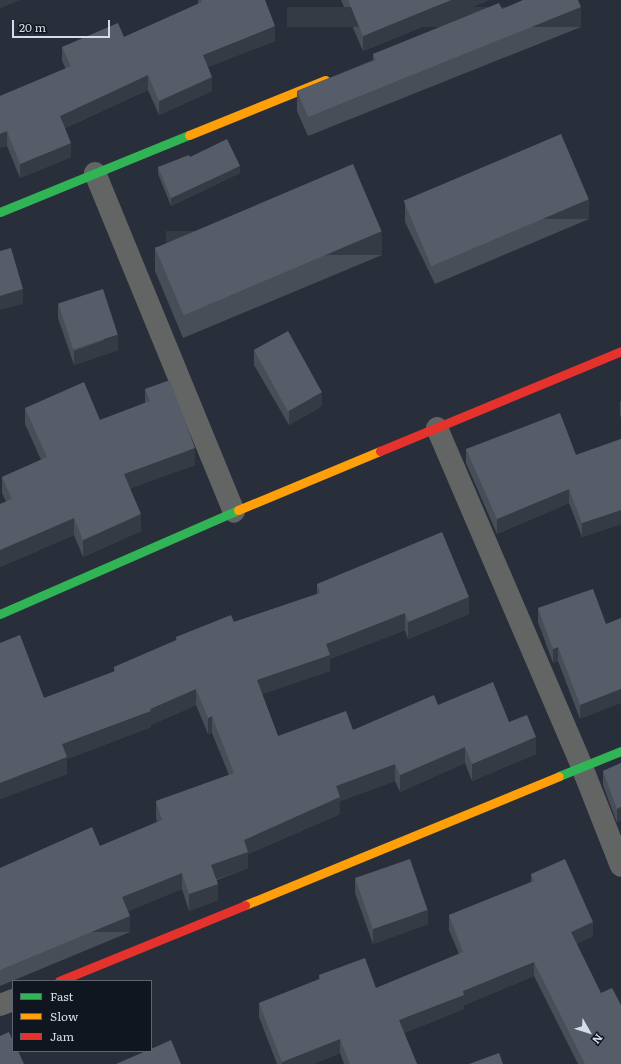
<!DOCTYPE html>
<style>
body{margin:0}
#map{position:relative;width:621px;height:1064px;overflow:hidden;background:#282f3a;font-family:Literata,serif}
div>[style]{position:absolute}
.street>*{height:22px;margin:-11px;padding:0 11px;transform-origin:11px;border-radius:11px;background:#636565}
.fast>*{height:9px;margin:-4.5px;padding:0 4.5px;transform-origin:4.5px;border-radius:4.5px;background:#30b455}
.slow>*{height:9px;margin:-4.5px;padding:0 4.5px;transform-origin:4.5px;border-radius:4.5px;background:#ff9f0a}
.jam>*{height:9px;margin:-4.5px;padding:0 4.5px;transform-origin:4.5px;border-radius:4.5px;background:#e5322d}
.wall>*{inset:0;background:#484e58}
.shaded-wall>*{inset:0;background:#353b45;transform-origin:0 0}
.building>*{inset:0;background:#565d68;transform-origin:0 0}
span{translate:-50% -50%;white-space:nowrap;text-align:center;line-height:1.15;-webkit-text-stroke:4px #10161f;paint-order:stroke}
.legend{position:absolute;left:12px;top:980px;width:140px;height:72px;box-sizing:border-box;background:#10161f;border:1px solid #5e6570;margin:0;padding:5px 7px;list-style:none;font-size:12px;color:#d3dce9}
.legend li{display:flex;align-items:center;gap:8px;height:20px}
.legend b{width:20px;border:1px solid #5e6570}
.north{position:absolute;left:569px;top:1012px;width:40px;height:40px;-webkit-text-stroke:3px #10161f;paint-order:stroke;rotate:129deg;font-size:11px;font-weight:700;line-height:16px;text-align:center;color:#d3dce9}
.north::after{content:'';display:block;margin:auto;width:14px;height:18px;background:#d3dce9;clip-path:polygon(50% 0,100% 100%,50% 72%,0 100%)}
.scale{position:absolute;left:12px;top:20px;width:98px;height:18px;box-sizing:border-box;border:2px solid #d3dce9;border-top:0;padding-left:5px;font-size:12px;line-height:14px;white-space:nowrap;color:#d3dce9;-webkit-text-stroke:3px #10161f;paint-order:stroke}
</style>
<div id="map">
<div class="street">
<i style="left:95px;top:173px;width:366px;rotate:67.7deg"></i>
<i style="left:437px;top:428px;width:369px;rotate:66.8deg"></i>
<i style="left:582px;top:767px;width:106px;rotate:68.5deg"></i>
<i style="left:0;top:1005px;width:14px;rotate:-21deg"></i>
</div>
<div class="fast">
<i style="left:0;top:212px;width:204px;rotate:-22.2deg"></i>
<i style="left:0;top:614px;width:260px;rotate:-23.6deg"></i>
<i style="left:559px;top:776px;width:67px;rotate:-22deg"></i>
</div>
<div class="slow">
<i style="left:189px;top:135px;width:147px;rotate:-22deg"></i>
<i style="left:238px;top:510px;width:154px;rotate:-22.6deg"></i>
<i style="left:245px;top:905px;width:339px;rotate:-22.3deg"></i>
</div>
<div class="jam">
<i style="left:380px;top:451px;width:261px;rotate:-22.5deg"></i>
<i style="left:59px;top:981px;width:201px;rotate:-22.2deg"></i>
</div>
<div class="wall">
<i style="clip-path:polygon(198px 0,265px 0,275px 41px,208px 67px,212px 91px,159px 115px,148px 90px,65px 128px,71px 157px,20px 178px,7px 146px,0 96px,66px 69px,62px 61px,62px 47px,124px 37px,198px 4px)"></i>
<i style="clip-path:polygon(341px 0,489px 0,363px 51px)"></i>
<i style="clip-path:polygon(502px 9px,581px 27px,308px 136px,297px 111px,297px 91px,373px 60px,373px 54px)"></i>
<i style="clip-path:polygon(190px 157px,240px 173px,171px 206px,158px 174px,158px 167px)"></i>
<i style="clip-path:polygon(405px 203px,589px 219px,435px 284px,405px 222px)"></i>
<i style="clip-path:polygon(155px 247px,382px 255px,183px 338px,155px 271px)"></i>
<i style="clip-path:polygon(58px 304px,118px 350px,74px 365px,58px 318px)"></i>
<i style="clip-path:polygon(254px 350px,322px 406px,289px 425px,254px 365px)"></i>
<i style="clip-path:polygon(145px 389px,195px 465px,130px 488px,141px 531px,83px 557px,74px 535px,0 567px,0 504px,6px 502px,2px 493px,2px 477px,41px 460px,25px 424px,25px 408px,100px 420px,145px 403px)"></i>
<i style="clip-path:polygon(620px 401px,621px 401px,621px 418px,620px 415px)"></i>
<i style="clip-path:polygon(621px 439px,621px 524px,582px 537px,569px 503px,497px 534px,466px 463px,466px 449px,576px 455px)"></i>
<i style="clip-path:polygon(317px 584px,469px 614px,408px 639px,405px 630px,330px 659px,330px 671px,262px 694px,278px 736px,353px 730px,438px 705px,509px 722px,536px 754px,472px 781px,465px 763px,400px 792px,395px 781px,340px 801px,340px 814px,248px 854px,248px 868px,217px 880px,218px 900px,189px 911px,182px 889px,128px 911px,130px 932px,0 986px,0 868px,100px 846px,157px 822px,156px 818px,156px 801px,229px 775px,212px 733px,208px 734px,196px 705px,151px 725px,151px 727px,67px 759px,67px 774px,0 799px,0 643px,44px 698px,114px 672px,114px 667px,176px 640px,176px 637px,234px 622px,317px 594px)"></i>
<i style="clip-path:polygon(593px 589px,580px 719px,558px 661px,553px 663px,538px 622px,538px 608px)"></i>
<i style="clip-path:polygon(621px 763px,617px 823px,603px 785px,603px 771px)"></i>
<i style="clip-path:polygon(531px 874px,593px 936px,576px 944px,621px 1064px,578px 1064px,534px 976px,464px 1005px,464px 1009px,404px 1033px,417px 1064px,344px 1064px,340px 1053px,313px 1064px,277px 1064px,259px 1017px,259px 1003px,319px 979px,319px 975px,376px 988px,459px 954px,449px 930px,449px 915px,531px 882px)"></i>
<i style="clip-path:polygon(355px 878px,428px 924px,373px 944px,355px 893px)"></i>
</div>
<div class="shaded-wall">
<i style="clip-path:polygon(0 0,21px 0,0 8px)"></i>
<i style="clip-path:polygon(451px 0,489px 0,363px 51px,363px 36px)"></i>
<i style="left:581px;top:7px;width:20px;height:294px;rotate:90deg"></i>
<i style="clip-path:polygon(275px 26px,275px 41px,203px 69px,203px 55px)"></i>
<i style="clip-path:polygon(148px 75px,148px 90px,60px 130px,60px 116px)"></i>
<i style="clip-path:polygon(212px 77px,212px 91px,159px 115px,159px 101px)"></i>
<i style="clip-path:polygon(7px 131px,7px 146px,0 148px,0 134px)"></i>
<i style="clip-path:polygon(71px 143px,71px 157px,20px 178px,20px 164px)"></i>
<i style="clip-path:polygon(240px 166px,240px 173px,171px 206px,171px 198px)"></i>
<i style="left:589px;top:199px;width:20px;height:168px;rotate:90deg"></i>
<i style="left:382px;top:231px;width:24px;height:216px;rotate:90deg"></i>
<i style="clip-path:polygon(23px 289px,23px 304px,0 310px,0 296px)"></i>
<i style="clip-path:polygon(118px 335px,118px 350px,74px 365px,74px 351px)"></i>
<i style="clip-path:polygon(322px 392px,322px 406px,289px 425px,289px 411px)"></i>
<i style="clip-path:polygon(195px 448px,195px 465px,124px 491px,124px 474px)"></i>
<i style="clip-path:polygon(569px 489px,569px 503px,497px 534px,497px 519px)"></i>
<i style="clip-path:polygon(621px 510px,621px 524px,582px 537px,582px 523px)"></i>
<i style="clip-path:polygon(141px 514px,141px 531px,83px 557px,83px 540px)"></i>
<i style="clip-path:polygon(74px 518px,74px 535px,0 567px,0 550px)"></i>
<i style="clip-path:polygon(469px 597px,469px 614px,408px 639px,408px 622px)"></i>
<i style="clip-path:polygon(405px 613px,405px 630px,330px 659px,330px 671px,257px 696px,257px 680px,326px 644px)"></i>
<i style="clip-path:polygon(558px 647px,558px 661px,553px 663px,553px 649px)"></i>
<i style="clip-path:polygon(196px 689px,196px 705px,151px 725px,151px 727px,67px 759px,67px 774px,0 799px,0 783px,62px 744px,150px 709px)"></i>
<i style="clip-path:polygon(621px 689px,621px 703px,580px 719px,580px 705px)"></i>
<i style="clip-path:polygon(212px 716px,212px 733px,208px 734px,208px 718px)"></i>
<i style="clip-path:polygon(536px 737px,536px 754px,472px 781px,472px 764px)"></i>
<i style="clip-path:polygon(465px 747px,465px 763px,400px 792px,400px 775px)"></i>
<i style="clip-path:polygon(395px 764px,395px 781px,340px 801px,340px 814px,248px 854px,248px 868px,211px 881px,211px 865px,244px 840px,336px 786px)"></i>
<i style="clip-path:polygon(621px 807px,621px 821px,617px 823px,617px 809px)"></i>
<i style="clip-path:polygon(182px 873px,182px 889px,122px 914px,122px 897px)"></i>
<i style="clip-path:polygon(218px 884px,218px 900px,189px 911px,189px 894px)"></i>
<i style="clip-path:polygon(428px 910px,428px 924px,373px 944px,373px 929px)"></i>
<i style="left:130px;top:916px;width:16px;height:141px;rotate:90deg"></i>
<i style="clip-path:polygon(593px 922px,593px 936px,571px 946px,571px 932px)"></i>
<i style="clip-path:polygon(534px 962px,534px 976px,464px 1005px,464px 1009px,399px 1035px,399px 1020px,463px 991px)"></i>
<i style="clip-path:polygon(340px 1039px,340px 1053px,313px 1064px,282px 1064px,282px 1062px)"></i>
</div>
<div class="building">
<i style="clip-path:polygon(201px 0,265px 0,275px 26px,203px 55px,212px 77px,159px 101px,148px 75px,60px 116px,71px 143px,20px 164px,7px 131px,0 134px,0 96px,71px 66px,62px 47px,118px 23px,124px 37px,202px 2px)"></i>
<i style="clip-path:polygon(348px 0,451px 0,363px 36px)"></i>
<i style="clip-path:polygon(523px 0,578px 0,581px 7px,308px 117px,297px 91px,376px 60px,373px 54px,499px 3px,502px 9px)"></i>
<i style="left:561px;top:134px;width:71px;height:171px;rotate:67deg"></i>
<i style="clip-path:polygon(227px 139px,240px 166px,171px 198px,158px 167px,189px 155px,190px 157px)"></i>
<i style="left:353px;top:164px;width:73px;height:215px;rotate:67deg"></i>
<i style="clip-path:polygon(11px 248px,23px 289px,0 296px,0 251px)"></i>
<i style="left:103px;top:289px;width:48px;height:47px;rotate:72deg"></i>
<i style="left:288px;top:331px;width:70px;height:39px;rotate:61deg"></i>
<i style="clip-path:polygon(170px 380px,195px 448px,124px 474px,141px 514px,83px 540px,74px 518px,0 550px,0 504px,12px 499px,2px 477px,47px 457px,25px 408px,84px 382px,100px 420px,150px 401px,145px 389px)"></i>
<i style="clip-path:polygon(560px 413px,576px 455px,621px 439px,621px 510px,582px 523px,569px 489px,497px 519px,466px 449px)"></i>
<i style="clip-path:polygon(442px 532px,469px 597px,408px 622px,405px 613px,326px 644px,330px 655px,257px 680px,278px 736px,346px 711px,353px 730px,434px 695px,438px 705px,493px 682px,509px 722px,527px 715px,536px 737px,472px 764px,465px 747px,400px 775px,395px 764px,336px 786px,340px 797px,244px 840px,248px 852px,211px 865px,218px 884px,189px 894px,182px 873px,122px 897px,130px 916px,0 970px,0 868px,92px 827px,100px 846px,162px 820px,156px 801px,234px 773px,212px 716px,208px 718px,196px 689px,150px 709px,151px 711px,62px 744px,67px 757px,0 783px,0 643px,20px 635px,44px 698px,115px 671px,114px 667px,177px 640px,176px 637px,231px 615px,234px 622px,320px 593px,317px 584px)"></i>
<i style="clip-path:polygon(593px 589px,606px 624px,621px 618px,621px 689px,580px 705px,558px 647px,553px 649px,538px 608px)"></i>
<i style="clip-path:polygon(621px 763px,621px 807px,617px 809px,603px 771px)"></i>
<i style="left:410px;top:859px;width:54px;height:58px;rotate:71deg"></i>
<i style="clip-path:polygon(565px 859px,593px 922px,571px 932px,601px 993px,612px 988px,621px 1005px,621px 1064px,585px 1064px,534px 962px,463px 991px,464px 995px,399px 1020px,417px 1064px,350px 1064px,340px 1039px,282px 1062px,259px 1003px,320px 979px,319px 975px,365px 958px,376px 988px,463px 952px,449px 915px,534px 881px,531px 874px)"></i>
<i style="clip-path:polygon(9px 1032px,13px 1041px,13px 1051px,18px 1051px,24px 1064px,0 1064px,0 1036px)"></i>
<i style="clip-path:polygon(171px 1040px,181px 1064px,116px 1064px,146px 1051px,151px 1051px,151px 1049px)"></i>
<i style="clip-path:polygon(499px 1053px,503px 1064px,469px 1064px)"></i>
</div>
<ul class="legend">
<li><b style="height:5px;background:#30b455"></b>Fast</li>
<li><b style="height:5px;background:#ff9f0a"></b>Slow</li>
<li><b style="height:5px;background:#e5322d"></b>Jam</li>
</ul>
<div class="north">N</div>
<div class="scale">20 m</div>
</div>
